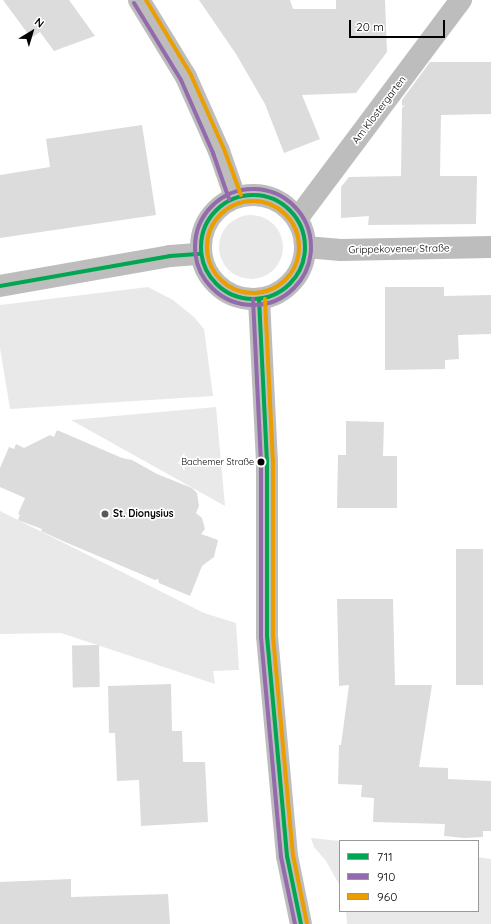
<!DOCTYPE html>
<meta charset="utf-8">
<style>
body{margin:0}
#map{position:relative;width:491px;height:924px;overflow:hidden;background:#fff;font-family:Quicksand,sans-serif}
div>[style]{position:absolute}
.green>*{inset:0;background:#e9e9e9}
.round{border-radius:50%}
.building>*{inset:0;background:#dcdcdc;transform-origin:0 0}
.minor>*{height:22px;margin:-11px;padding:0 11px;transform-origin:11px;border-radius:11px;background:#bdbdbd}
.minor>.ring{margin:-11px;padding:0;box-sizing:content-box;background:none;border:22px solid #bdbdbd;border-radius:50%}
.bus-1>*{height:4px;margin:-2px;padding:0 2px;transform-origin:2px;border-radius:2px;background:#00a651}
.bus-1>.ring{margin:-2px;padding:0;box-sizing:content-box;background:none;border:4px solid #00a651;border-radius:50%}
.bus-2>*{height:4px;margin:-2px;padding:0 2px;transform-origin:2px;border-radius:2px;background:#936aab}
.bus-2>.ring{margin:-2px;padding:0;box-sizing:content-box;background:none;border:4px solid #936aab;border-radius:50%}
.bus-3>*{height:4px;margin:-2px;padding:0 2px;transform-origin:2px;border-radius:2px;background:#eb9e00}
.bus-3>.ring{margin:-2px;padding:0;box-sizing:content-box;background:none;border:4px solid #eb9e00;border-radius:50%}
.dots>*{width:11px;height:11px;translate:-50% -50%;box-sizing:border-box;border:2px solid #fff;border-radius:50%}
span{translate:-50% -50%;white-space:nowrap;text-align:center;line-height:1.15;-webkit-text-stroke:3.5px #fff;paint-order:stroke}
.bus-label{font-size:9px;color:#000}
.right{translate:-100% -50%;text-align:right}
.street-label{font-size:10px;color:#000}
.poi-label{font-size:10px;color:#000;font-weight:700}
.left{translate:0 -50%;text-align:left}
.legend{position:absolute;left:339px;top:840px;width:140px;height:72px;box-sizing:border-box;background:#fff;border:1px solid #999;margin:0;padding:5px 7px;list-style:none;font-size:12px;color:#000}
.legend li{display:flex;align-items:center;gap:8px;height:20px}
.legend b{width:20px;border:1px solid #999}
.north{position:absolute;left:12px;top:12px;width:40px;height:40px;-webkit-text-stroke:3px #fff;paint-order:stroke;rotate:38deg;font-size:11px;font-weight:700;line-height:16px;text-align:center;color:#000}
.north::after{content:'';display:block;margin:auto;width:14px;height:18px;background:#000;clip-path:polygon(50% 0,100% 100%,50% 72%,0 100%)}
.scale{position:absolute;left:349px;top:20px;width:96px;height:18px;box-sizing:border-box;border:2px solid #000;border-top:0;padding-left:5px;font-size:12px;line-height:14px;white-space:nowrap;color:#000;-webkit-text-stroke:3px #fff;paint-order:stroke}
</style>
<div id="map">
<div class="green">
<i class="round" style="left:219px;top:215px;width:64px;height:64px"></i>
<i style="clip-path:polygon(148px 287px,173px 300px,194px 317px,204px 329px,213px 396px,10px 409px,0 348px,0 305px)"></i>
<i style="clip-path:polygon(216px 407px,225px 506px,71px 420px)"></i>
<i style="clip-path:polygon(0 511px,204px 613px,236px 623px,239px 670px,213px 671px,215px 684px,61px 633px,0 634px)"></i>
<i style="clip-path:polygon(311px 838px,340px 841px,340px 886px,326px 861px,314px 847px)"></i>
<i style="clip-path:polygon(478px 857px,491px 859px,491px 924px,347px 924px,346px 911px,478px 911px)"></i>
</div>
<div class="building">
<i style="clip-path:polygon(3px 0,69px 0,95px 36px,54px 51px,40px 32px,31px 38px)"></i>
<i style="clip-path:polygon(199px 0,290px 0,293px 9px,336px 9px,336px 0,385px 0,387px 52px,356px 93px,302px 95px,320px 139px,284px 153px,265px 104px,236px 54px)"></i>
<i style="clip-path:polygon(430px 62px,491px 62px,491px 114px,441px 115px,440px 176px,477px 176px,476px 224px,368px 225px,369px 216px,341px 218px,341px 187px,349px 177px,401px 176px,402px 108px,405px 105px,402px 106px,402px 100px)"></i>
<i style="clip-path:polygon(142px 125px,156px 215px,0 238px,0 175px,50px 167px,46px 139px)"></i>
<i style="clip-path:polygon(385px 287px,444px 287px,444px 296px,491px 295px,491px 334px,458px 335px,459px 359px,445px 360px,445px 369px,385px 370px)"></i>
<i style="clip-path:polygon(346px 421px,384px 422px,383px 456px,397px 456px,397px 508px,337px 508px,338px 455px,346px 455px)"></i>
<i style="clip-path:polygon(57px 430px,122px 458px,132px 460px,157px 474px,192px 488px,197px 493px,199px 506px,196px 513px,202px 518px,205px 529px,201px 534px,218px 540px,214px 557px,202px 566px,190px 596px,159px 583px,158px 579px,155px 580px,65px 542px,41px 531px,42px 529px,18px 520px,20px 515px,18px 514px,25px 498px,0 487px,0 468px,9px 447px,14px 449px,16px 444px,24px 448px,50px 435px,54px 437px)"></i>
<i style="left:483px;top:549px;width:136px;height:27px;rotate:90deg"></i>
<i style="clip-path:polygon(337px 599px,393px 599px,395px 685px,432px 685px,419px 767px,448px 768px,448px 779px,491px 781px,491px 831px,483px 831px,483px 837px,464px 838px,444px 836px,445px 824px,373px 822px,374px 798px,361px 797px,362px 785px,338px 784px,339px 745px,341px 745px,349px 685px,339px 686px)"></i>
<i style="left:99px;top:645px;width:42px;height:27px;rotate:89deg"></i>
<i style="clip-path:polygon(171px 684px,172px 731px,182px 731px,183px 762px,205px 762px,208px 822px,141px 826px,139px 780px,117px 781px,115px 733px,109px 733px,108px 686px)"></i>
<i style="clip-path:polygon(71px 879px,71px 897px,168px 894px,170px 924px,0 924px,0 882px)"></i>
</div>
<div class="minor">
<i style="left:139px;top:0;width:90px;rotate:58.6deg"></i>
<i style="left:186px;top:77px;width:81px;rotate:66deg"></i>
<i style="left:219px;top:151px;width:49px;rotate:70.8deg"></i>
<i class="ring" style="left:201px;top:195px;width:82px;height:82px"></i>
<i style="left:297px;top:219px;width:274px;rotate:-53.2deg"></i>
<i style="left:306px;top:247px;width:35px;rotate:5deg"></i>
<i style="left:341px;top:250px;width:150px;rotate:-1.1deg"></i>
<i style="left:0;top:286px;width:173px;rotate:-10deg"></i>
<i style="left:170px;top:256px;width:31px;rotate:-4deg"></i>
<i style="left:259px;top:299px;width:162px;rotate:87.2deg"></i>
<i style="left:267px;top:461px;width:175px;rotate:90deg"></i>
<i style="left:267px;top:636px;width:221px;rotate:84.8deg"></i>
<i style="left:287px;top:856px;width:69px;rotate:78.4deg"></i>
</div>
<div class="bus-1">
<i class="ring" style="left:201px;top:195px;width:100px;height:100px"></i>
<i style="left:0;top:286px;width:173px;rotate:-10deg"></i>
<i style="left:170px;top:256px;width:31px;rotate:-4deg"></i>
<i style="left:259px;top:299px;width:162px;rotate:87.2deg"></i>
<i style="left:267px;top:461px;width:175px;rotate:90deg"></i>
<i style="left:267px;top:636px;width:221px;rotate:84.8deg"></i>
<i style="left:287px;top:856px;width:69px;rotate:78.4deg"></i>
</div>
<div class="bus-2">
<i style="left:134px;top:3px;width:90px;rotate:58.6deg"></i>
<i style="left:181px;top:80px;width:80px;rotate:66.3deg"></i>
<i style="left:213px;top:153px;width:49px;rotate:70.8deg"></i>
<i class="ring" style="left:195px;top:189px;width:112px;height:112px"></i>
<i style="left:253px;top:299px;width:162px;rotate:87.2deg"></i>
<i style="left:261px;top:461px;width:176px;rotate:90deg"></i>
<i style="left:261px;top:637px;width:221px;rotate:84.8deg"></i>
<i style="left:281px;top:857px;width:68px;rotate:78.2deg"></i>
</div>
<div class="bus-3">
<i style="left:146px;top:0;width:87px;rotate:59deg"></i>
<i style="left:191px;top:75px;width:81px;rotate:66deg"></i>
<i style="left:224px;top:149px;width:49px;rotate:69.7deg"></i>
<i class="ring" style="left:207px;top:201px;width:88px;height:88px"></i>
<i style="left:265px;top:299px;width:162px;rotate:87.2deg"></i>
<i style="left:273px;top:461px;width:175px;rotate:90deg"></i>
<i style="left:273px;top:636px;width:220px;rotate:84.8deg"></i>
<i style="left:293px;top:855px;width:69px;rotate:78.4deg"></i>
</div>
<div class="dots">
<i style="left:261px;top:462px;background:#000"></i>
<i style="left:105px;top:514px;background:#595959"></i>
</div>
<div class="bus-label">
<span class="right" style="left:254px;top:462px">Bachemer Straße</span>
</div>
<div class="street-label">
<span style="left:379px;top:110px;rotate:-53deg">Am Klostergarten</span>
<span style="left:399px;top:249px;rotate:-1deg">Grippekovener Straße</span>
</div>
<div class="poi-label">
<span class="left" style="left:113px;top:514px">St. Dionysius</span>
</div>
<ul class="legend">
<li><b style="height:5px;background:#00a651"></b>711</li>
<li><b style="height:5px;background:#936aab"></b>910</li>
<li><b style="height:5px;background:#eb9e00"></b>960</li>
</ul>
<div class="north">N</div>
<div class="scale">20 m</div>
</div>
